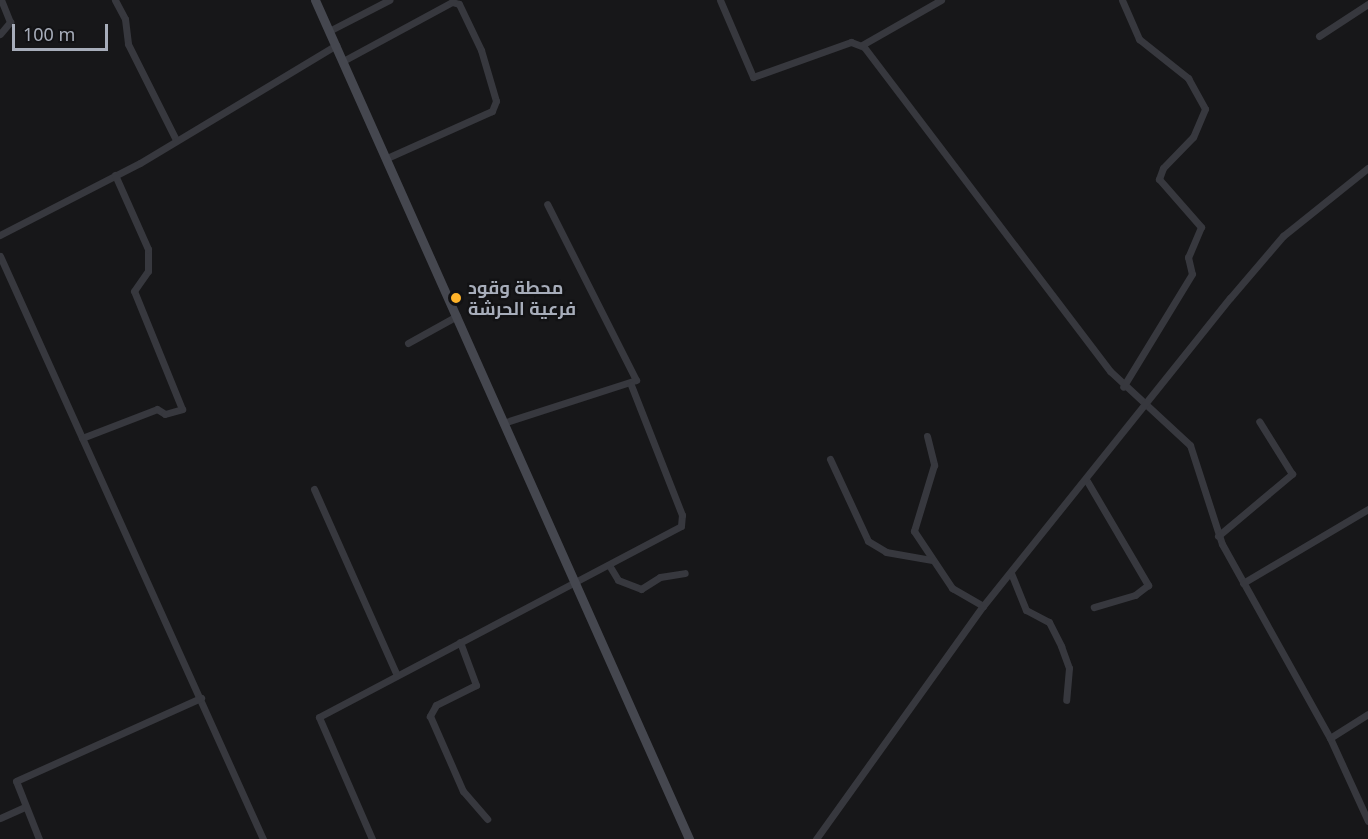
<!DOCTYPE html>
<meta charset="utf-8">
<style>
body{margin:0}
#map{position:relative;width:1368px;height:839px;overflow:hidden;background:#171719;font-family:"Noto Sans",Cairo,sans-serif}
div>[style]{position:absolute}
.street>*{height:7px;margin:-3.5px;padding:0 3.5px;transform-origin:3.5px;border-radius:3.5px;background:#37383e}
.secondary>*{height:9px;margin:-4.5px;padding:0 4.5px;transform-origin:4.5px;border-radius:4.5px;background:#45474f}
.dots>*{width:16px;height:16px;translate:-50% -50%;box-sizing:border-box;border:3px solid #121214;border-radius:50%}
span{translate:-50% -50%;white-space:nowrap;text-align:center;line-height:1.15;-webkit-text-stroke:4.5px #121214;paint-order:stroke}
.poi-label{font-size:18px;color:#a7adba;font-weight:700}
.left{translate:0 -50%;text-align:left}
.scale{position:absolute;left:12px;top:24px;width:96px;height:27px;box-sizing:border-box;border:3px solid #a7adba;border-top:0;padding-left:8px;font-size:18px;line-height:21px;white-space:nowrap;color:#a7adba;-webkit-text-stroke:4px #121214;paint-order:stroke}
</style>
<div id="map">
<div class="street">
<i style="left:115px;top:0;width:21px;rotate:62deg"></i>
<i style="left:125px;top:19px;width:25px;rotate:83deg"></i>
<i style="left:128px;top:44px;width:105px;rotate:63.4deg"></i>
<i style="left:720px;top:0;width:84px;rotate:66.8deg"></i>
<i style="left:753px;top:77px;width:104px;rotate:-19.7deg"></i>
<i style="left:851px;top:42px;width:14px;rotate:21deg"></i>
<i style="left:864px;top:47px;width:407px;rotate:52.8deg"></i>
<i style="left:1110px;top:371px;width:109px;rotate:42.8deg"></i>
<i style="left:1190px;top:445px;width:104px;rotate:72.1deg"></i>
<i style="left:1222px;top:544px;width:222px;rotate:60.9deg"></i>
<i style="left:1330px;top:738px;width:91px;rotate:65.4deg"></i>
<i style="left:1122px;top:0;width:43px;rotate:66.4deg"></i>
<i style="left:1139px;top:39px;width:63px;rotate:38.5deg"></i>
<i style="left:1188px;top:78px;width:35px;rotate:61deg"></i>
<i style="left:1205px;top:109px;width:30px;rotate:113deg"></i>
<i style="left:1193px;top:137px;width:43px;rotate:134.1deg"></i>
<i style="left:1163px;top:168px;width:12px;rotate:110deg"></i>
<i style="left:1159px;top:179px;width:64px;rotate:48.8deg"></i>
<i style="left:1201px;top:227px;width:33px;rotate:113deg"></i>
<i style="left:1188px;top:257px;width:17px;rotate:77deg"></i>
<i style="left:1192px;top:274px;width:132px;rotate:121.4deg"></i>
<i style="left:329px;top:31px;width:68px;rotate:-27.3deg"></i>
<i style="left:0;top:34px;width:16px;rotate:-50deg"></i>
<i style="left:10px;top:22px;width:24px;rotate:-112deg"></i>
<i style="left:1319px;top:36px;width:59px;rotate:-33.1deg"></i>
<i style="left:862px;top:45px;width:91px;rotate:-29.7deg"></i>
<i style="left:343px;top:61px;width:124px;rotate:-28.4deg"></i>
<i style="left:452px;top:2px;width:7px;rotate:16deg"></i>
<i style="left:459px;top:4px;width:51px;rotate:64.4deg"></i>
<i style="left:481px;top:50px;width:53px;rotate:73.6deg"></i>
<i style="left:496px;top:101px;width:11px;rotate:112deg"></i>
<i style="left:492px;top:111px;width:115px;rotate:155.9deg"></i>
<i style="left:0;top:235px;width:157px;rotate:-27.2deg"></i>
<i style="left:140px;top:163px;width:229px;rotate:-31deg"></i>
<i style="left:0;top:256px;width:640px;rotate:65.72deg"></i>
<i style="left:408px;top:343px;width:56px;rotate:-28.9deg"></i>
<i style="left:503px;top:423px;width:140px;rotate:-17.9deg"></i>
<i style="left:636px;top:380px;width:197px;rotate:-116.8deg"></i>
<i style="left:927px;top:436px;width:30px;rotate:76deg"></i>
<i style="left:934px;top:465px;width:69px;rotate:106.9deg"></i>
<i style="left:914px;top:531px;width:69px;rotate:56.3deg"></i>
<i style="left:952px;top:588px;width:36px;rotate:30deg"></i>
<i style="left:82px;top:438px;width:80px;rotate:-21.1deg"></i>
<i style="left:157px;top:409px;width:9px;rotate:32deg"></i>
<i style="left:165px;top:414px;width:18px;rotate:-16deg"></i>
<i style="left:182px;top:409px;width:127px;rotate:-112.1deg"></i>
<i style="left:134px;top:291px;width:24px;rotate:-55deg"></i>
<i style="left:148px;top:271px;width:22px;rotate:-90deg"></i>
<i style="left:148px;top:249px;width:81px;rotate:-114deg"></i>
<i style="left:830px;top:459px;width:90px;rotate:65.1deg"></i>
<i style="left:868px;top:541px;width:21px;rotate:31deg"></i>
<i style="left:886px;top:552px;width:47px;rotate:9.9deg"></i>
<i style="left:1087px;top:481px;width:121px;rotate:59.6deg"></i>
<i style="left:1148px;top:585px;width:16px;rotate:142deg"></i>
<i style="left:1135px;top:595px;width:43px;rotate:163.7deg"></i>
<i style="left:314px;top:489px;width:204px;rotate:66deg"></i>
<i style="left:1218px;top:536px;width:97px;rotate:-40deg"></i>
<i style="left:1292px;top:474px;width:62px;rotate:-121.9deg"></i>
<i style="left:609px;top:565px;width:17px;rotate:59deg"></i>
<i style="left:618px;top:580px;width:25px;rotate:21deg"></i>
<i style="left:641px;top:589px;width:22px;rotate:-32deg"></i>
<i style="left:660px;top:577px;width:25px;rotate:-9deg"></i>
<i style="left:1011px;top:573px;width:40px;rotate:68deg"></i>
<i style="left:1026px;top:610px;width:26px;rotate:28deg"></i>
<i style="left:1049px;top:622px;width:27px;rotate:63deg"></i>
<i style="left:1061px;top:646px;width:23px;rotate:70deg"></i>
<i style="left:1069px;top:668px;width:32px;rotate:95deg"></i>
<i style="left:1243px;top:583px;width:145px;rotate:-30.6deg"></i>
<i style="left:460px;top:642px;width:46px;rotate:69.6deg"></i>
<i style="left:476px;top:685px;width:45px;rotate:153.4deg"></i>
<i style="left:436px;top:705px;width:13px;rotate:119deg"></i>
<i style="left:430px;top:716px;width:82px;rotate:66.3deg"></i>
<i style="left:463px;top:791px;width:37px;rotate:49deg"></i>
<i style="left:1330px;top:738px;width:45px;rotate:-32.3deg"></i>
<i style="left:0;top:818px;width:27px;rotate:-24deg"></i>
<i style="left:39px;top:839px;width:62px;rotate:-111.6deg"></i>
<i style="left:16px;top:781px;width:203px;rotate:-24.2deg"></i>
<i style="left:372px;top:839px;width:133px;rotate:-113.5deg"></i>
<i style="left:319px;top:717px;width:409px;rotate:-27.8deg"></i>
<i style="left:681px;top:526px;width:11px;rotate:-85deg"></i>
<i style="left:682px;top:515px;width:140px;rotate:-111.4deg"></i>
<i style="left:816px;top:839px;width:287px;rotate:-54.4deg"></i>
<i style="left:983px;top:606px;width:395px;rotate:-51.3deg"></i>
<i style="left:1230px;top:298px;width:82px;rotate:-49.5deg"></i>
<i style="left:1283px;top:236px;width:109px;rotate:-38.7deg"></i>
</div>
<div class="secondary">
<i style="left:315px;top:0;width:919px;rotate:65.97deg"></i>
</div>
<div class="dots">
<i style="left:456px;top:298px;background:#ffb329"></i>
</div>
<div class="poi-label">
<span class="left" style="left:468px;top:298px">محطة وقود<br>فرعية الحرشة</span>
</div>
<div class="scale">100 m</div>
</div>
